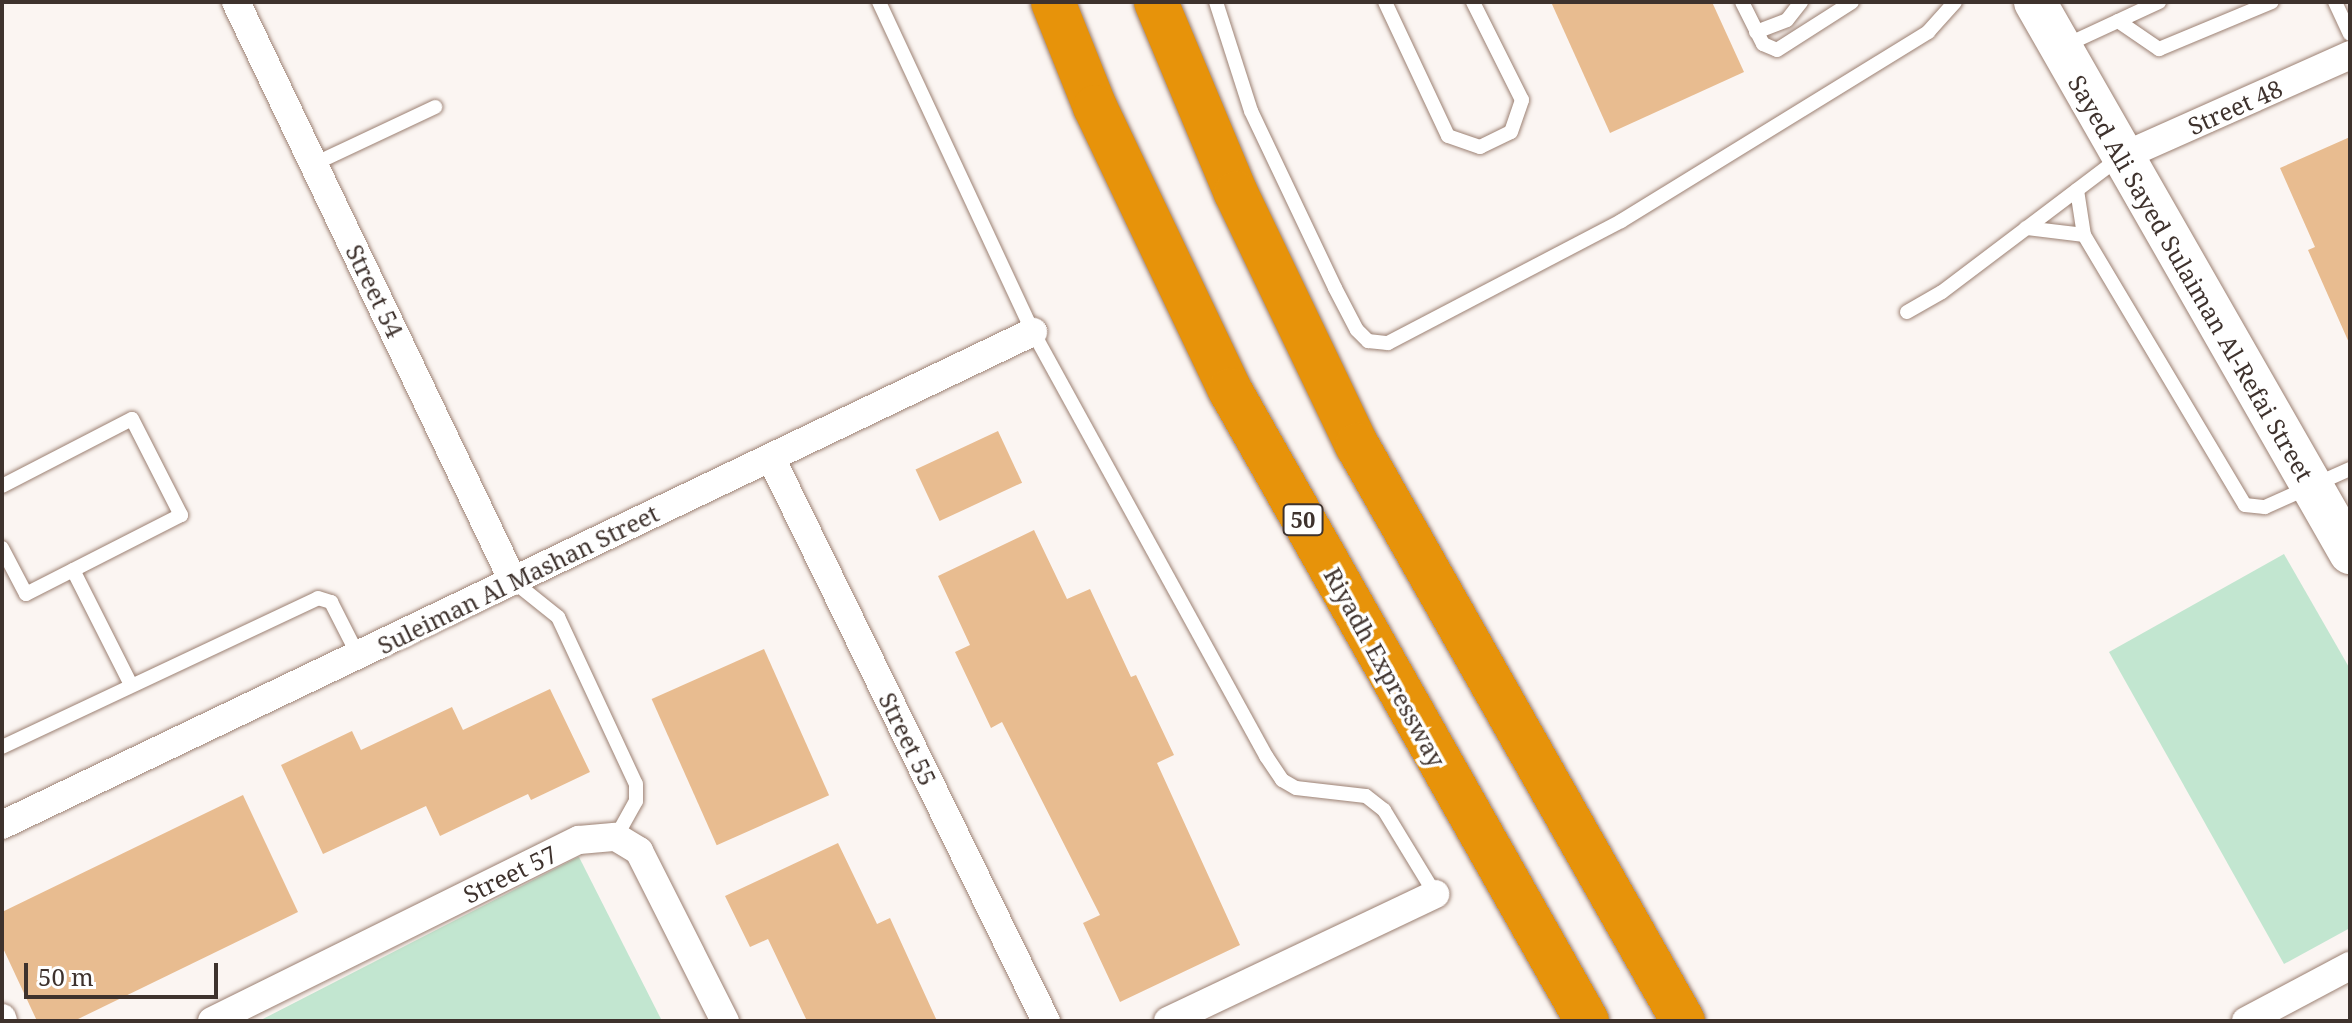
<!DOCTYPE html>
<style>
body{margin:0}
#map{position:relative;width:2352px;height:1023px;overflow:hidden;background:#fbf5f2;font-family:"Noto Serif",serif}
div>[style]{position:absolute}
.green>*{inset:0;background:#c2e6d0}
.building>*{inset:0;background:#e8bc90;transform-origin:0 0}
.roads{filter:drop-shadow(0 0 2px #9c8173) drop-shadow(0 0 2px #9c8173)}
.lane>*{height:14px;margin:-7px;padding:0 7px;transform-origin:7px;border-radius:7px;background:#fff}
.street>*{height:28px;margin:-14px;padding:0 14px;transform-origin:14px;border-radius:14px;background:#fff}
.secondary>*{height:42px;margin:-21px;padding:0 21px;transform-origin:21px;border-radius:21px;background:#fff}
.highway>*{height:44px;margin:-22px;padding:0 22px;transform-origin:22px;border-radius:22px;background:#e7930a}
span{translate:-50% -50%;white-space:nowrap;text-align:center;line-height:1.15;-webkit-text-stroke:7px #fff;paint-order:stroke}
.shield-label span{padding:2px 6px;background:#fff;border:2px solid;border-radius:6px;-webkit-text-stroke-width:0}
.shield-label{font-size:22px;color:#3e322d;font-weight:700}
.street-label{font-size:24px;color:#3e322d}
.frame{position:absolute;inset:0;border:4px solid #3e322d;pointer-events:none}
.scale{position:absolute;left:24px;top:963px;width:194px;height:36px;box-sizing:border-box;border:4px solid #3e322d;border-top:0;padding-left:10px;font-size:24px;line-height:28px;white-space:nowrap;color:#3e322d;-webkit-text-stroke:6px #fff;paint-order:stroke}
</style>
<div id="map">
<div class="green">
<i style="clip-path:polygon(2284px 554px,2350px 669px,2350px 928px,2284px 964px,2109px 652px)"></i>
<i style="clip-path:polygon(579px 857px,662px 1021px,259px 1021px,578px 857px)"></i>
</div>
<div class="building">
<i style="clip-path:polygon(1551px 2px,1712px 2px,1744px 72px,1610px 133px)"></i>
<i style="clip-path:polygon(2350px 137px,2350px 345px,2308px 250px,2315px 247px,2280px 168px)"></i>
<i style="left:998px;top:431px;width:57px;height:91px;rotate:65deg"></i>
<i style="clip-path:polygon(1034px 530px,1067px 599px,1090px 589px,1131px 677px,1136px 675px,1174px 755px,1157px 763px,1240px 945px,1120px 1002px,1083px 923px,1100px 915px,1002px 722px,991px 728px,955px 652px,970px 645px,938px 576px)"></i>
<i style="left:764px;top:649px;width:160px;height:123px;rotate:66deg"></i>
<i style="clip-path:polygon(550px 689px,590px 772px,531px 800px,528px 794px,440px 836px,426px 806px,323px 854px,281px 765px,352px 731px,361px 750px,452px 707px,463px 730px)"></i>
<i style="clip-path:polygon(243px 795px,298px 912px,74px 1021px,37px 1021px,2px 946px,2px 912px)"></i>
<i style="clip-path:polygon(838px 843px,877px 924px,890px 918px,937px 1021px,807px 1021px,768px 939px,750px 947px,725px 896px)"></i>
</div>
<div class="roads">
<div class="lane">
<i style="left:879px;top:2px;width:364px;rotate:65deg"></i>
<i style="left:1033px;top:332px;width:484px;rotate:61.2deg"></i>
<i style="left:1266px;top:756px;width:29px;rotate:56deg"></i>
<i style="left:1282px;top:780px;width:16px;rotate:30deg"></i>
<i style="left:1296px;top:788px;width:70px;rotate:6.5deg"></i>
<i style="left:1366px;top:796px;width:23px;rotate:38deg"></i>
<i style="left:1384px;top:810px;width:98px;rotate:58.7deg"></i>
<i style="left:1216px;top:2px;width:114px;rotate:72.2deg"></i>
<i style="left:1251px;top:111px;width:196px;rotate:64.6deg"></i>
<i style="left:1335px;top:288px;width:47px;rotate:62.4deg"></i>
<i style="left:1357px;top:330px;width:16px;rotate:45deg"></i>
<i style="left:1368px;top:341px;width:20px;rotate:6deg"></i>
<i style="left:1388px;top:343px;width:263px;rotate:-27.6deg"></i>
<i style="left:1621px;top:221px;width:361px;rotate:-31.6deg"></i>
<i style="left:1928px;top:32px;width:40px;rotate:-48deg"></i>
<i style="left:1385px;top:2px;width:148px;rotate:64.8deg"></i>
<i style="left:1448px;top:136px;width:34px;rotate:19deg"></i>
<i style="left:1480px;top:147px;width:34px;rotate:-26deg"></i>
<i style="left:1511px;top:132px;width:34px;rotate:-71deg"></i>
<i style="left:1522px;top:100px;width:110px;rotate:-116.6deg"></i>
<i style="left:1742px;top:2px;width:47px;rotate:63.4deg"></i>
<i style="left:1763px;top:44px;width:15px;rotate:23deg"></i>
<i style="left:1777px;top:50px;width:89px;rotate:-32.6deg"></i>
<i style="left:2335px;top:2px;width:35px;rotate:65deg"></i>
<i style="left:2118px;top:21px;width:50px;rotate:34.3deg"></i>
<i style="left:2159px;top:49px;width:122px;rotate:-22.6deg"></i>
<i style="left:1756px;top:32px;width:33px;rotate:-21deg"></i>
<i style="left:1787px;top:20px;width:23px;rotate:-52deg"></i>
<i style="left:2064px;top:46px;width:105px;rotate:-24.9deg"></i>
<i style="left:314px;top:164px;width:134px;rotate:-25.2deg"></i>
<i style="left:2077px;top:190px;width:46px;rotate:81.2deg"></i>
<i style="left:2084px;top:235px;width:314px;rotate:59.2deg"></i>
<i style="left:2245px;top:505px;width:20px;rotate:6deg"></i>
<i style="left:2265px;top:507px;width:93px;rotate:-24.1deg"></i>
<i style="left:2026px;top:228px;width:58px;rotate:6.9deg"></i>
<i style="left:1907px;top:312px;width:40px;rotate:-29.7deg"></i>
<i style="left:1942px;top:292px;width:222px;rotate:-37.1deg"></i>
<i style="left:2px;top:486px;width:146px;rotate:-27.3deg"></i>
<i style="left:132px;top:419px;width:108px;rotate:63deg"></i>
<i style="left:181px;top:515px;width:174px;rotate:153deg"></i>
<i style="left:26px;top:594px;width:52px;rotate:-117.6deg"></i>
<i style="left:73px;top:570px;width:129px;rotate:63.2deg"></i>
<i style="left:513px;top:581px;width:58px;rotate:38.7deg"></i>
<i style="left:558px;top:617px;width:184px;rotate:65deg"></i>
<i style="left:636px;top:784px;width:17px;rotate:90deg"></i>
<i style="left:636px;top:801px;width:41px;rotate:119.1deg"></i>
<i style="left:2px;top:747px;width:349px;rotate:-25.2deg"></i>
<i style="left:318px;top:598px;width:14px;rotate:17deg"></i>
<i style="left:331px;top:602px;width:59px;rotate:63deg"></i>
</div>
<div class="street">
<i style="left:236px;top:2px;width:642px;rotate:64.43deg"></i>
<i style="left:2119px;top:158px;width:253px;rotate:-24deg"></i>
<i style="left:771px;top:458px;width:627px;rotate:63.97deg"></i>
<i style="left:2px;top:825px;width:1143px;rotate:-25.56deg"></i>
<i style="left:2px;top:1018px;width:3px;rotate:72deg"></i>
<i style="left:212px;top:1021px;width:409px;rotate:-26.3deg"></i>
<i style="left:579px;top:840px;width:37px;rotate:-5deg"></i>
<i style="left:616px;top:837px;width:27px;rotate:31deg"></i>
<i style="left:639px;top:851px;width:191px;rotate:63.2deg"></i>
<i style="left:1168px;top:1021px;width:296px;rotate:-25.4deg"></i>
<i style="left:2246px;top:1021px;width:118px;rotate:-27.9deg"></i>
</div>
<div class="secondary">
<i style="left:2035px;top:2px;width:635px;rotate:60.24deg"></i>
</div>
<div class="highway">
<i style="left:1053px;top:2px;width:113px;rotate:68.2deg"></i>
<i style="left:1095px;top:107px;width:314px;rotate:64.5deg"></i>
<i style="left:1230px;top:390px;width:725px;rotate:60.5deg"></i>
<i style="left:1156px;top:2px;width:207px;rotate:67.3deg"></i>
<i style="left:1236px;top:193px;width:280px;rotate:64.4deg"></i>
<i style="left:1357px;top:445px;width:662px;rotate:60.49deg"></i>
</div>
</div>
<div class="shield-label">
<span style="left:1303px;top:520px">50</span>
</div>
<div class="street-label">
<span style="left:2235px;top:107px;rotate:-24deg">Street 48</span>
<span style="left:2191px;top:278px;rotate:60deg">Sayed Ali Sayed Sulaiman Al-Refai Street</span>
<span style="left:375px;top:291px;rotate:64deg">Street 54</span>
<span style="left:518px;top:579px;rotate:-26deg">Suleiman Al Mashan Street</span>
<span style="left:1385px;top:667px;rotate:61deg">Riyadh Expressway</span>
<span style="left:908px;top:739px;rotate:64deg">Street 55</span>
<span style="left:510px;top:874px;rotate:-26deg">Street 57</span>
</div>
<div class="frame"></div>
<div class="scale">50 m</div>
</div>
